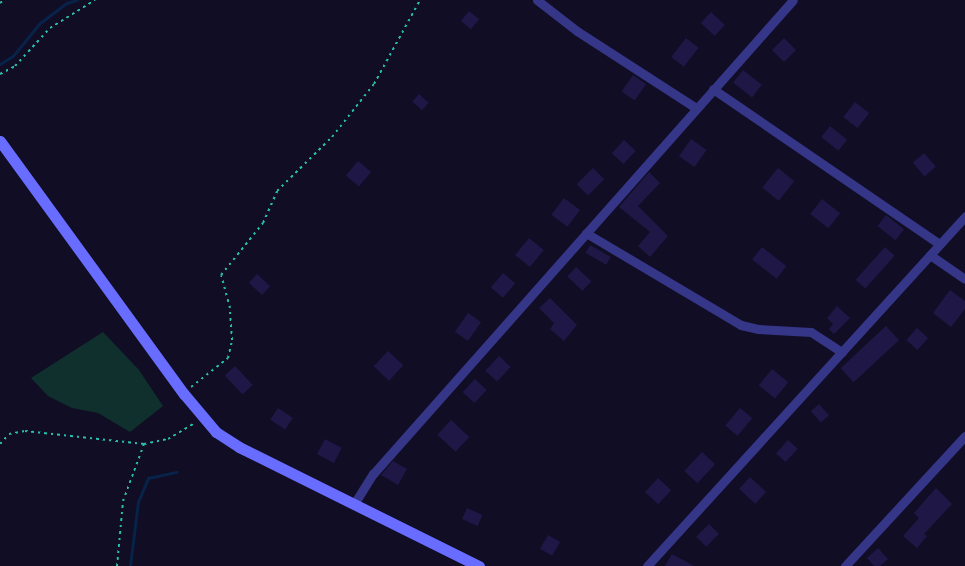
<!DOCTYPE html>
<style>
body{margin:0}
#map{position:relative;width:965px;height:566px;overflow:hidden;background:#100d25;font-family:Roboto,sans-serif}
div>[style]{position:absolute}
.green>*{inset:0;background:#10302d}
.stream>*{height:2.5px;margin:-1.25px;padding:0 1.25px;transform-origin:1.25px;border-radius:1.25px;background:#082349}
.building>*{inset:0;background:#1f1847;transform-origin:0 0}
.path>*{height:2px;margin-top:-1px;transform-origin:0;background:repeating-linear-gradient(90deg,#26beac 0 2.5px,transparent 0 6.5px)}
.street>*{height:9px;margin:-4.5px;padding:0 4.5px;transform-origin:4.5px;border-radius:4.5px;background:#353687}
.secondary>*{height:11px;margin:-5.5px;padding:0 5.5px;transform-origin:5.5px;border-radius:5.5px;background:#686cff}
span{translate:-50% -50%;white-space:nowrap;text-align:center;line-height:1.15;-webkit-text-stroke:4.5px #100d25;paint-order:stroke}
</style>
<div id="map">
<div class="green">
<i style="clip-path:polygon(103px 332px,139px 370px,163px 406px,130px 432px,98px 413px,72px 408px,48px 396px,31px 378px)"></i>
</div>
<div class="stream">
<i style="left:0;top:64px;width:15px;rotate:-32deg"></i>
<i style="left:13px;top:56px;width:43px;rotate:-50.7deg"></i>
<i style="left:40px;top:23px;width:34px;rotate:-37deg"></i>
<i style="left:67px;top:3px;width:10px;rotate:-17deg"></i>
<i style="left:130px;top:566px;width:64px;rotate:-82.9deg"></i>
<i style="left:138px;top:502px;width:26px;rotate:-67deg"></i>
<i style="left:148px;top:478px;width:29px;rotate:-12deg"></i>
</div>
<div class="building">
<i style="left:469px;top:11px;width:13px;height:13px;rotate:39deg"></i>
<i style="left:711px;top:12px;width:19px;height:15px;rotate:43deg"></i>
<i style="left:686px;top:38px;width:16px;height:24px;rotate:38deg"></i>
<i style="left:784px;top:38px;width:17px;height:17px;rotate:45deg"></i>
<i style="left:743px;top:70px;width:24px;height:16px;rotate:38deg"></i>
<i style="left:633px;top:75px;width:16px;height:20px;rotate:35deg"></i>
<i style="left:419px;top:94px;width:13px;height:10px;rotate:42deg"></i>
<i style="left:855px;top:102px;width:18px;height:19px;rotate:38deg"></i>
<i style="left:830px;top:126px;width:22px;height:14px;rotate:39deg"></i>
<i style="left:691px;top:139px;width:19px;height:21px;rotate:35deg"></i>
<i style="left:624px;top:140px;width:16px;height:18px;rotate:43deg"></i>
<i style="left:924px;top:153px;width:18px;height:15px;rotate:49deg"></i>
<i style="left:358px;top:161px;width:17px;height:19px;rotate:40deg"></i>
<i style="left:593px;top:168px;width:16px;height:23px;rotate:45deg"></i>
<i style="left:778px;top:168px;width:21px;height:25px;rotate:39deg"></i>
<i style="clip-path:polygon(649px 172px,660px 183px,638px 206px,668px 236px,650px 257px,638px 246px,650px 232px,619px 207px)"></i>
<i style="left:564px;top:198px;width:20px;height:21px;rotate:37deg"></i>
<i style="left:822px;top:199px;width:23px;height:19px;rotate:38deg"></i>
<i style="left:886px;top:215px;width:23px;height:14px;rotate:38deg"></i>
<i style="left:529px;top:238px;width:19px;height:22px;rotate:39deg"></i>
<i style="left:590px;top:245px;width:24px;height:9px;rotate:30deg"></i>
<i style="left:762px;top:247px;width:31px;height:16px;rotate:38deg"></i>
<i style="left:885px;top:247px;width:13px;height:44px;rotate:42deg"></i>
<i style="left:576px;top:267px;width:21px;height:13px;rotate:43deg"></i>
<i style="left:503px;top:273px;width:16px;height:19px;rotate:40deg"></i>
<i style="left:257px;top:274px;width:18px;height:12px;rotate:43deg"></i>
<i style="clip-path:polygon(950px 290px,965px 301px,965px 309px,951px 327px,933px 313px)"></i>
<i style="clip-path:polygon(550px 298px,577px 325px,564px 341px,550px 329px,554px 323px,539px 308px)"></i>
<i style="clip-path:polygon(837px 306px,850px 318px,834px 334px,829px 329px,833px 324px,827px 318px)"></i>
<i style="left:468px;top:313px;width:16px;height:23px;rotate:35deg"></i>
<i style="left:886px;top:326px;width:19px;height:62px;rotate:47deg"></i>
<i style="left:917px;top:328px;width:15px;height:16px;rotate:42deg"></i>
<i style="left:388px;top:351px;width:21px;height:21px;rotate:43deg"></i>
<i style="left:499px;top:356px;width:16px;height:20px;rotate:43deg"></i>
<i style="left:235px;top:366px;width:26px;height:14px;rotate:47deg"></i>
<i style="left:772px;top:369px;width:21px;height:21px;rotate:39deg"></i>
<i style="left:475px;top:379px;width:16px;height:18px;rotate:43deg"></i>
<i style="left:819px;top:404px;width:15px;height:11px;rotate:48deg"></i>
<i style="left:278px;top:408px;width:18px;height:14px;rotate:34deg"></i>
<i style="left:740px;top:408px;width:16px;height:23px;rotate:40deg"></i>
<i style="left:451px;top:420px;width:25px;height:20px;rotate:43deg"></i>
<i style="left:325px;top:439px;width:19px;height:17px;rotate:28deg"></i>
<i style="left:788px;top:440px;width:13px;height:18px;rotate:42deg"></i>
<i style="left:702px;top:452px;width:18px;height:26px;rotate:43deg"></i>
<i style="clip-path:polygon(393px 461px,407px 469px,398px 485px,381px 475px)"></i>
<i style="left:750px;top:477px;width:22px;height:16px;rotate:43deg"></i>
<i style="left:658px;top:478px;width:18px;height:19px;rotate:43deg"></i>
<i style="clip-path:polygon(936px 488px,952px 504px,924px 534px,927px 536px,917px 548px,903px 536px,919px 518px,914px 513px)"></i>
<i style="left:467px;top:508px;width:17px;height:12px;rotate:24deg"></i>
<i style="left:709px;top:524px;width:14px;height:18px;rotate:45deg"></i>
<i style="left:548px;top:535px;width:14px;height:16px;rotate:30deg"></i>
<i style="clip-path:polygon(878px 548px,888px 559px,880px 566px,874px 566px,867px 558px)"></i>
<i style="clip-path:polygon(672px 554px,694px 566px,665px 566px)"></i>
</div>
<div class="path">
<i style="left:0;top:3px;width:5px;rotate:-37deg"></i>
<i style="left:0;top:74px;width:17px;rotate:-28deg"></i>
<i style="left:15px;top:66px;width:52px;rotate:-47.4deg"></i>
<i style="left:50px;top:28px;width:53px;rotate:-31.9deg"></i>
<i style="left:191px;top:387px;width:47px;rotate:-38.1deg"></i>
<i style="left:228px;top:358px;width:18px;rotate:-77deg"></i>
<i style="left:232px;top:340px;width:32px;rotate:-94deg"></i>
<i style="left:230px;top:308px;width:34px;rotate:-105deg"></i>
<i style="left:221px;top:275px;width:67px;rotate:-51.1deg"></i>
<i style="left:263px;top:223px;width:35px;rotate:-66deg"></i>
<i style="left:277px;top:191px;width:77px;rotate:-44.5deg"></i>
<i style="left:332px;top:137px;width:68px;rotate:-51.6deg"></i>
<i style="left:374px;top:84px;width:96px;rotate:-61.3deg"></i>
<i style="left:0;top:444px;width:13px;rotate:-48deg"></i>
<i style="left:9px;top:434px;width:16px;rotate:-11deg"></i>
<i style="left:25px;top:431px;width:120px;rotate:6.2deg"></i>
<i style="left:144px;top:444px;width:25px;rotate:-12deg"></i>
<i style="left:168px;top:439px;width:31px;rotate:-31deg"></i>
<i style="left:117px;top:566px;width:65px;rotate:-84.7deg"></i>
<i style="left:123px;top:501px;width:61px;rotate:-69.8deg"></i>
</div>
<div class="street">
<i style="left:537px;top:0;width:51px;rotate:37.8deg"></i>
<i style="left:577px;top:31px;width:142px;rotate:32.9deg"></i>
<i style="left:713px;top:89px;width:274px;rotate:34.4deg"></i>
<i style="left:586px;top:233px;width:180px;rotate:30.7deg"></i>
<i style="left:741px;top:325px;width:18px;rotate:13deg"></i>
<i style="left:759px;top:329px;width:52px;rotate:3.3deg"></i>
<i style="left:811px;top:332px;width:37px;rotate:33deg"></i>
<i style="left:930px;top:255px;width:42px;rotate:34.4deg"></i>
<i style="left:354px;top:504px;width:36px;rotate:-58deg"></i>
<i style="left:373px;top:474px;width:633px;rotate:-48.46deg"></i>
<i style="left:647px;top:566px;width:473px;rotate:-47.7deg"></i>
<i style="left:845px;top:566px;width:177px;rotate:-47.3deg"></i>
</div>
<div class="secondary">
<i style="left:0;top:141px;width:313px;rotate:54deg"></i>
<i style="left:184px;top:394px;width:50px;rotate:49.9deg"></i>
<i style="left:216px;top:432px;width:27px;rotate:33deg"></i>
<i style="left:239px;top:447px;width:268px;rotate:26.4deg"></i>
</div>
</div>
